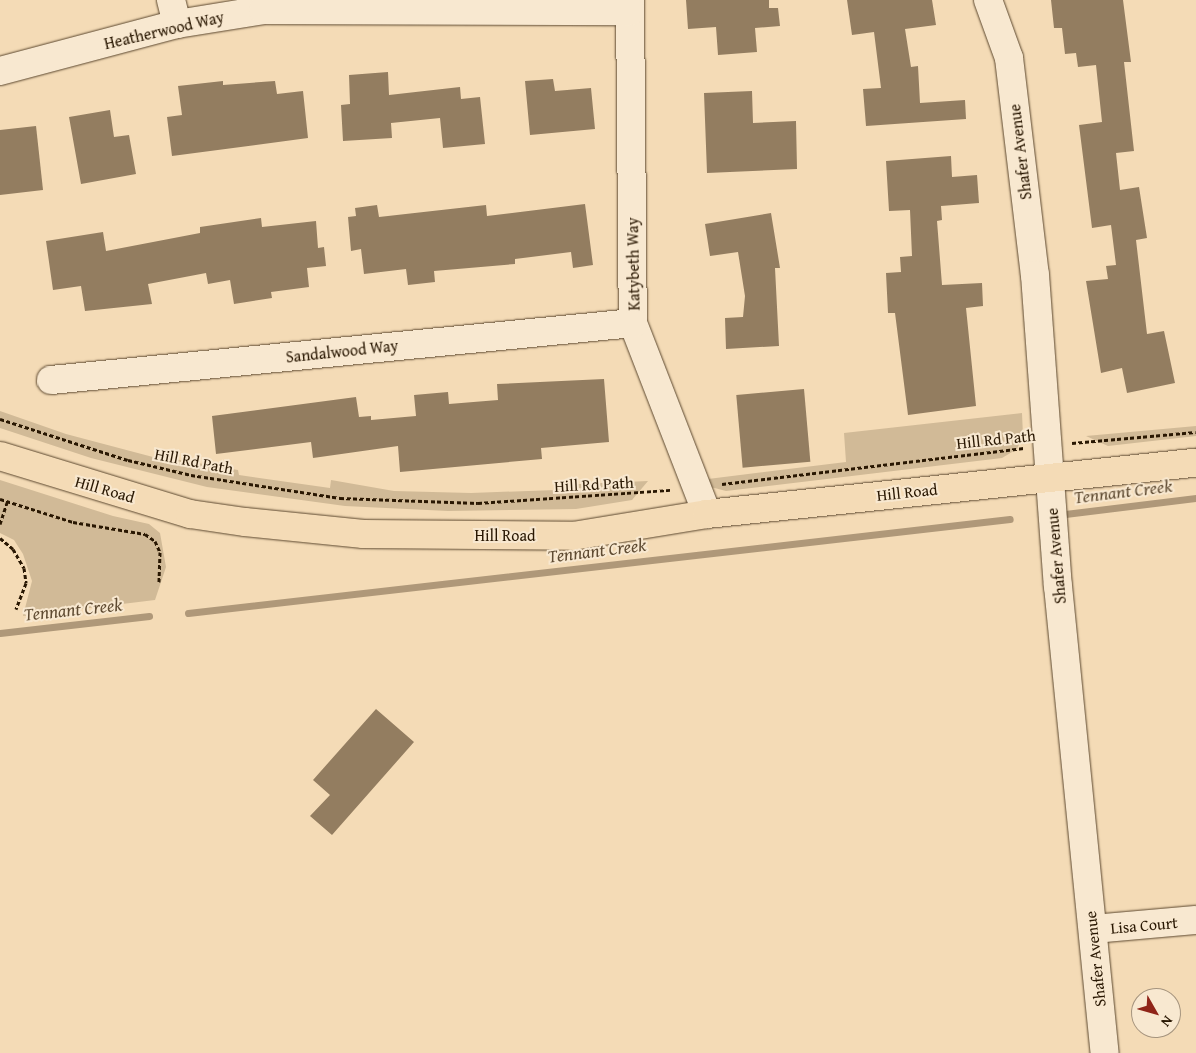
<!DOCTYPE html>
<style>
body{margin:0}
#map{position:relative;width:1196px;height:1053px;overflow:hidden;background:#f4dbb6;font-family:"Gentium Book Plus",serif}
div>[style]{position:absolute}
.green>*{inset:0;background:#d1ba97}
.stream>*{height:7px;margin:-3.5px;padding:0 3.5px;transform-origin:3.5px;border-radius:3.5px;background:#af9879}
.building>*{inset:0;background:#937d60;transform-origin:0 0}
.path>*{height:3px;margin-top:-1.5px;transform-origin:0;background:repeating-linear-gradient(90deg,#291702 0 4px,transparent 0 6.5px)}
.roads{filter:drop-shadow(0 0 1px #5c482f) drop-shadow(0 0 1px #5c482f)}
.minor>*{height:28px;margin:-14px;padding:0 14px;transform-origin:14px;border-radius:14px;background:#f8e8d0}
.major>*{height:28px;margin:-14px;padding:0 14px;transform-origin:14px;border-radius:14px;background:#f4dbb6}
span{translate:-50% -50%;white-space:nowrap;text-align:center;line-height:1.15;-webkit-text-stroke:4px #f8e8d0;paint-order:stroke}
.street-label{font-size:16px;color:#291702}
.water-label{font-size:18px;color:#5f4b32;font-style:italic}
.north{position:absolute;left:1131px;top:988px;width:50px;height:50px;box-sizing:border-box;background:#f8e8d0;border:1px solid #a5947e;border-radius:50%;rotate:128deg;font-size:14px;font-weight:700;line-height:20px;text-align:center;color:#291702}
.north::after{content:'';display:block;margin:auto;width:18px;height:22px;background:#8f2418;clip-path:polygon(50% 0,100% 100%,50% 72%,0 100%)}
</style>
<div id="map">
<div class="green">
<i style="clip-path:polygon(0 411px,66px 434px,168px 461px,169px 458px,238px 470px,239px 475px,330px 488px,331px 480px,394px 491px,471px 493px,556px 490px,556px 485px,648px 481px,632px 500px,576px 509px,448px 511px,345px 506px,207px 487px,91px 458px,0 428px)"></i>
<i style="clip-path:polygon(1022px 413px,1023px 436px,1017px 449px,1002px 458px,726px 491px,707px 486px,700px 480px,846px 462px,844px 433px)"></i>
<i style="clip-path:polygon(1196px 426px,1196px 436px,1108px 446px,1086px 436px)"></i>
<i style="clip-path:polygon(0 480px,113px 516px,149px 524px,160px 533px,166px 567px,155px 600px,23px 616px,32px 581px,23px 554px,14px 540px,0 533px)"></i>
</div>
<div class="stream">
<i style="left:1057px;top:515px;width:140px;rotate:-7deg"></i>
<i style="left:188px;top:613px;width:827px;rotate:-6.52deg"></i>
<i style="left:0;top:633px;width:150px;rotate:-6.5deg"></i>
</div>
<div class="building">
<i style="clip-path:polygon(686px 0,769px 0,769px 8px,778px 8px,780px 26px,755px 28px,757px 52px,718px 55px,716px 27px,688px 29px)"></i>
<i style="clip-path:polygon(847px 0,932px 0,936px 25px,905px 29px,911px 67px,918px 66px,920px 103px,965px 100px,966px 119px,866px 126px,863px 89px,881px 88px,874px 32px,852px 35px)"></i>
<i style="clip-path:polygon(1051px 0,1123px 0,1131px 62px,1124px 62px,1134px 151px,1116px 153px,1120px 190px,1139px 187px,1147px 238px,1136px 240px,1147px 334px,1164px 331px,1175px 383px,1127px 393px,1122px 368px,1101px 373px,1086px 281px,1108px 279px,1106px 266px,1116px 265px,1111px 225px,1092px 228px,1079px 125px,1102px 122px,1096px 65px,1078px 67px,1076px 53px,1065px 54px,1062px 28px,1054px 28px)"></i>
<i style="clip-path:polygon(388px 72px,389px 95px,460px 87px,461px 99px,480px 97px,485px 144px,443px 148px,440px 118px,391px 123px,392px 138px,343px 141px,341px 105px,350px 104px,349px 75px)"></i>
<i style="clip-path:polygon(553px 79px,555px 91px,591px 88px,595px 129px,530px 135px,525px 81px)"></i>
<i style="clip-path:polygon(223px 81px,223px 85px,275px 81px,277px 94px,303px 91px,308px 138px,172px 156px,167px 117px,182px 115px,178px 86px)"></i>
<i style="clip-path:polygon(752px 91px,753px 123px,796px 121px,797px 169px,707px 173px,704px 93px)"></i>
<i style="clip-path:polygon(110px 110px,114px 137px,129px 135px,136px 174px,81px 184px,69px 117px)"></i>
<i style="clip-path:polygon(36px 126px,43px 190px,0 195px,0 130px)"></i>
<i style="clip-path:polygon(951px 156px,952px 177px,977px 175px,979px 203px,941px 206px,942px 220px,937px 221px,942px 285px,982px 283px,983px 306px,966px 308px,976px 406px,908px 415px,895px 313px,888px 313px,886px 273px,901px 272px,900px 257px,912px 256px,910px 210px,889px 211px,886px 161px)"></i>
<i style="clip-path:polygon(585px 204px,593px 265px,573px 268px,571px 252px,515px 259px,515px 264px,434px 271px,435px 282px,408px 285px,406px 269px,364px 274px,361px 249px,351px 251px,348px 217px,356px 216px,355px 208px,377px 205px,379px 217px,486px 205px,487px 216px)"></i>
<i style="clip-path:polygon(771px 213px,780px 268px,775px 268px,779px 346px,726px 349px,725px 318px,743px 317px,745px 296px,738px 252px,710px 256px,705px 224px)"></i>
<i style="clip-path:polygon(261px 218px,262px 227px,316px 221px,318px 248px,324px 247px,326px 266px,307px 268px,309px 287px,271px 292px,272px 298px,234px 304px,230px 280px,208px 284px,206px 273px,148px 284px,152px 304px,85px 311px,81px 286px,53px 290px,46px 241px,103px 232px,106px 251px,200px 233px,200px 227px)"></i>
<i style="clip-path:polygon(604px 379px,609px 442px,541px 448px,542px 459px,400px 472px,398px 446px,313px 458px,311px 442px,216px 454px,212px 416px,356px 397px,359px 417px,371px 416px,371px 420px,416px 416px,414px 395px,448px 392px,449px 404px,498px 400px,497px 384px)"></i>
<i style="left:804px;top:389px;width:73px;height:68px;rotate:85deg"></i>
<i style="clip-path:polygon(376px 709px,414px 742px,332px 835px,310px 816px,330px 795px,313px 780px)"></i>
</div>
<div class="path">
<i style="left:0;top:419px;width:134px;rotate:17.8deg"></i>
<i style="left:128px;top:460px;width:65px;rotate:13.4deg"></i>
<i style="left:191px;top:475px;width:151px;rotate:8.8deg"></i>
<i style="left:340px;top:498px;width:138px;rotate:2.1deg"></i>
<i style="left:478px;top:503px;width:193px;rotate:-3.9deg"></i>
<i style="left:1072px;top:443px;width:124px;rotate:-5.1deg"></i>
<i style="left:722px;top:484px;width:304px;rotate:-6.8deg"></i>
<i style="left:0;top:499px;width:77px;rotate:17.5deg"></i>
<i style="left:73px;top:522px;width:73px;rotate:9.5deg"></i>
<i style="left:145px;top:534px;width:12px;rotate:35deg"></i>
<i style="left:155px;top:541px;width:12px;rotate:66deg"></i>
<i style="left:160px;top:552px;width:30px;rotate:92deg"></i>
<i style="left:0;top:524px;width:23px;rotate:-72deg"></i>
<i style="left:0;top:538px;width:17px;rotate:40deg"></i>
<i style="left:13px;top:549px;width:22px;rotate:60deg"></i>
<i style="left:24px;top:568px;width:15px;rotate:82deg"></i>
<i style="left:26px;top:583px;width:28px;rotate:111deg"></i>
</div>
<div class="roads">
<div class="minor">
<i style="left:171px;top:0;width:25px;rotate:76deg"></i>
<i style="left:630px;top:0;width:323px;rotate:89.5deg"></i>
<i style="left:633px;top:323px;width:205px;rotate:68.8deg"></i>
<i style="left:988px;top:0;width:62px;rotate:70.1deg"></i>
<i style="left:1009px;top:58px;width:219px;rotate:83.2deg"></i>
<i style="left:1035px;top:275px;width:312px;rotate:85.8deg"></i>
<i style="left:1058px;top:586px;width:469px;rotate:84.3deg"></i>
<i style="left:0;top:71px;width:183px;rotate:-14.9deg"></i>
<i style="left:177px;top:24px;width:87px;rotate:-9.2deg"></i>
<i style="left:263px;top:10px;width:367px;rotate:0.2deg"></i>
<i style="left:51px;top:380px;width:585px;rotate:-5.59deg"></i>
<i style="left:1093px;top:929px;width:103px;rotate:-5deg"></i>
</div>
<div class="major">
<i style="left:0;top:456px;width:199px;rotate:17deg"></i>
<i style="left:190px;top:514px;width:56px;rotate:8.3deg"></i>
<i style="left:245px;top:522px;width:119px;rotate:5.8deg"></i>
<i style="left:363px;top:534px;width:210px;rotate:0.5deg"></i>
<i style="left:573px;top:536px;width:136px;rotate:-9.3deg"></i>
<i style="left:707px;top:514px;width:492px;rotate:-6deg"></i>
</div>
</div>
<div class="street-label">
<span style="left:164px;top:30px;rotate:-13deg">Heatherwood Way</span>
<span style="left:1020px;top:152px;rotate:-97deg">Shafer Avenue</span>
<span style="left:633px;top:264px;rotate:-91deg">Katybeth Way</span>
<span style="left:342px;top:351px;rotate:-6deg">Sandalwood Way</span>
<span style="left:996px;top:439px;rotate:-6deg">Hill Rd Path</span>
<span style="left:194px;top:461px;rotate:11deg">Hill Rd Path</span>
<span style="left:594px;top:484px;rotate:-3deg">Hill Rd Path</span>
<span style="left:105px;top:489px;rotate:16deg">Hill Road</span>
<span style="left:907px;top:492px;rotate:-6deg">Hill Road</span>
<span style="left:505px;top:535px">Hill Road</span>
<span style="left:1056px;top:556px;rotate:-95deg">Shafer Avenue</span>
<span style="left:1144px;top:925px;rotate:-5deg">Lisa Court</span>
<span style="left:1095px;top:959px;rotate:-96deg">Shafer Avenue</span>
</div>
<div class="water-label">
<span style="left:1123px;top:492px;rotate:-7deg">Tennant Creek</span>
<span style="left:597px;top:551px;rotate:-7deg">Tennant Creek</span>
<span style="left:73px;top:610px;rotate:-6deg">Tennant Creek</span>
</div>
<div class="north">N</div>
</div>
